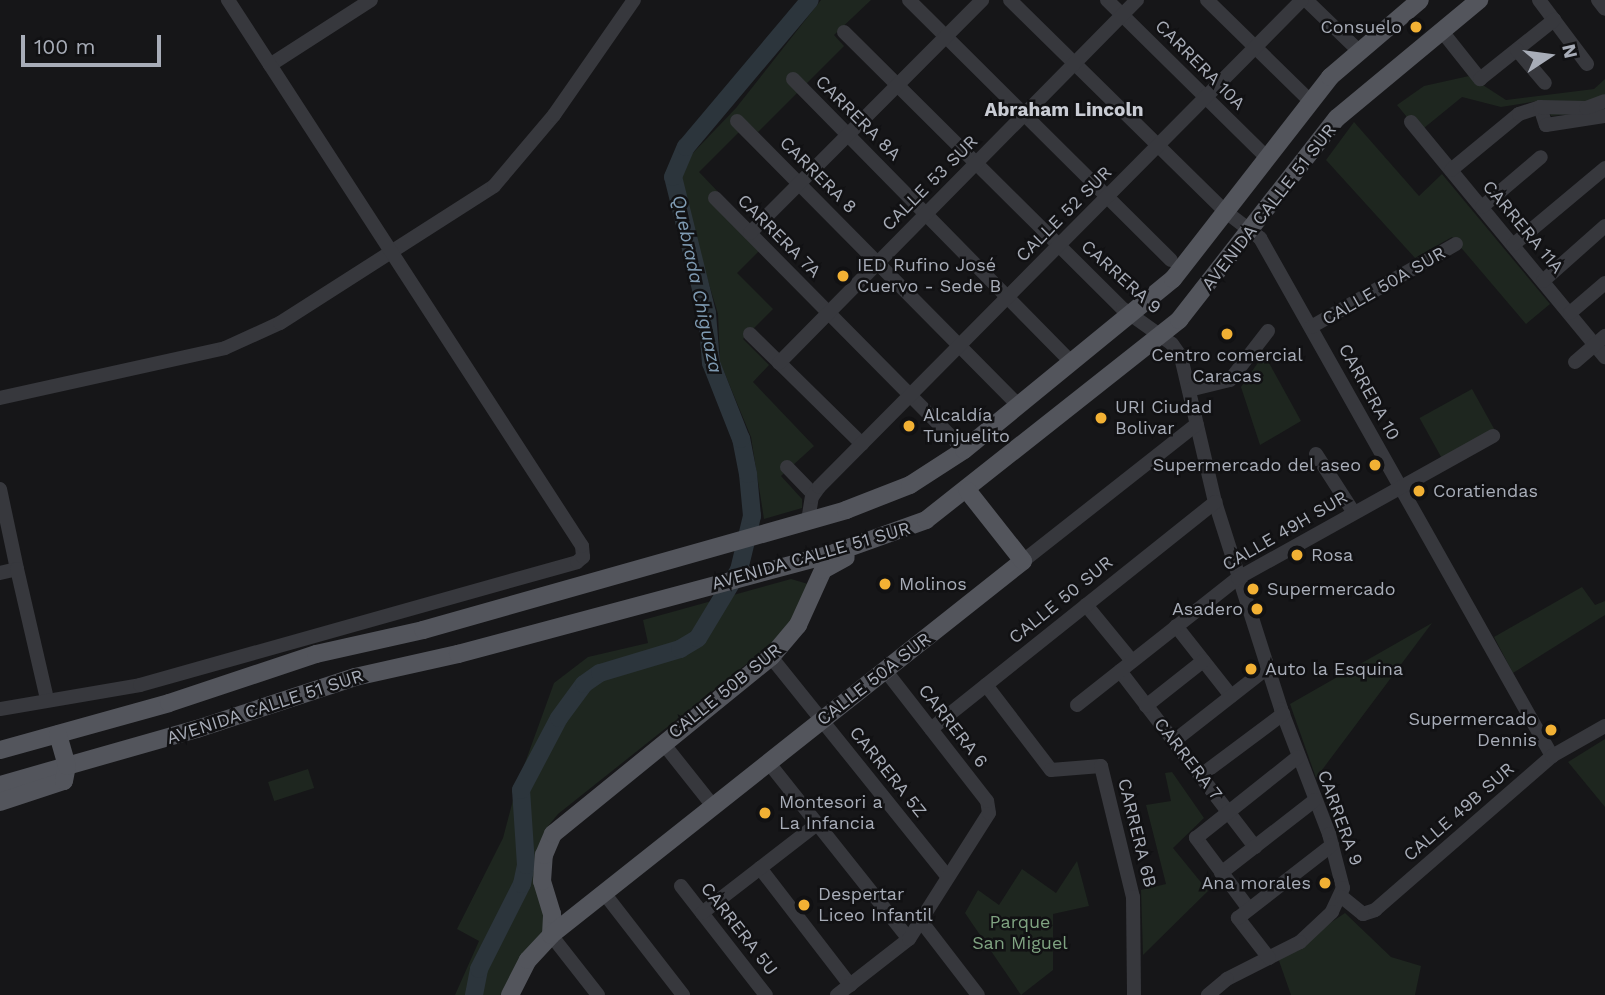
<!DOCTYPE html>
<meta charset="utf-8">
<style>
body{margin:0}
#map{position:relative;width:1605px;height:995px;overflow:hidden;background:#161618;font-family:"Work Sans",sans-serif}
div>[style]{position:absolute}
.green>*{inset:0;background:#1e261f;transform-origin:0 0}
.river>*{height:18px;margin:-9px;padding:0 9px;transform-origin:9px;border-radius:9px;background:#2c353c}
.minor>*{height:14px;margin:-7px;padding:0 7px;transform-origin:7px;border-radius:7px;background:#37383d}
.major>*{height:18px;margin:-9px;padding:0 9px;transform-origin:9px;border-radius:9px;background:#53555c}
.dots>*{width:19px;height:19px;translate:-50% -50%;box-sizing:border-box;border:4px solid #111113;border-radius:50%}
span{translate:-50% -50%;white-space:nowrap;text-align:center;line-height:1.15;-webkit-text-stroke:5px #111113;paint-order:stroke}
.poi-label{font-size:18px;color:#a8adb8}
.right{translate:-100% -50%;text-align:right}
.left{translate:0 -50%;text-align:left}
.street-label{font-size:18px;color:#a8adb8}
.park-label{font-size:18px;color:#7fa381}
.neighbourhood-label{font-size:19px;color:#c9ccd4;font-weight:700}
.water-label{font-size:19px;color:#7f9bb3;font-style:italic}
.north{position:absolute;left:1514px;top:21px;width:70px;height:70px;-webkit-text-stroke:5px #111113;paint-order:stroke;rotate:77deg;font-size:19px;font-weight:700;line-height:28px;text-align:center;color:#a8adb8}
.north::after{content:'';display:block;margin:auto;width:24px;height:32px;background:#a8adb8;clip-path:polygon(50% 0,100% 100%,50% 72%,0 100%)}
.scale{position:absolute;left:21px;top:35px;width:140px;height:32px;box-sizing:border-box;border:4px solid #a8adb8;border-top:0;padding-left:9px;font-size:21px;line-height:24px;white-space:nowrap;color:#a8adb8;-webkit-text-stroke:5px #111113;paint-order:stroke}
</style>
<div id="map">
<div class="green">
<i style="clip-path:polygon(821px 0,871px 0,834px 35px,844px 46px,758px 132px,748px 123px,699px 172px,723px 197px,759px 251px,737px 273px,773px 309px,743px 339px,769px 365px,753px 382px,814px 446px,781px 476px,802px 499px,802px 508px,764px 519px,751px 437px,720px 362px,718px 314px,680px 188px,681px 175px,692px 154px,736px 108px)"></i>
<i style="clip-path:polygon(1469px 76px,1506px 100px,1594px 89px,1605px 79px,1605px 111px,1551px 116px,1544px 100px,1501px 107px,1462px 97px,1424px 128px,1411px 122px,1397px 105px,1424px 86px)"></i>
<i style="clip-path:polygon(1354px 122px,1419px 196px,1442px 174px,1550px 304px,1526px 324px,1452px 237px,1415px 258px,1326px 160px)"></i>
<i style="clip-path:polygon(1264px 354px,1301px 421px,1260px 445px,1241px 387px)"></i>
<i style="left:1472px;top:389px;width:46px;height:60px;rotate:61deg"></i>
<i style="clip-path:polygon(791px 579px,808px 584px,795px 615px,769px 646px,558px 814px,545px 830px,541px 841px,546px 927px,507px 995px,455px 995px,479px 941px,457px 929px,503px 838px,517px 785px,554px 683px,588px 657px,648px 643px,643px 620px)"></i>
<i style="clip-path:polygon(1582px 587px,1595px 605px,1605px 601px,1605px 615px,1513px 673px,1494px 637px)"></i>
<i style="clip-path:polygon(1432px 623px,1316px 778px,1290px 704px)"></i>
<i style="clip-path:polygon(1605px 739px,1605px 807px,1568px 762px)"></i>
<i style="left:308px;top:769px;width:20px;height:42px;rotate:72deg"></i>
<i style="clip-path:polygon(1172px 772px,1204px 818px,1173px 848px,1208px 891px,1143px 955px,1141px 890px,1166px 884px,1146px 805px,1171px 801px,1165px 773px)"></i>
<i style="clip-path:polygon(1077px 861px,1089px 906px,1053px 914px,1053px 970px,1021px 995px,965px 913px,978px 890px,999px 905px,1022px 869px,1056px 893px)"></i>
<i style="clip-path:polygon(1345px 913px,1391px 957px,1421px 966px,1415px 995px,1291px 995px,1278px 958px)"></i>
</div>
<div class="river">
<i style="left:474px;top:995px;width:26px;rotate:-79deg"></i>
<i style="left:479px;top:969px;width:95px;rotate:-63.2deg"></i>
<i style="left:522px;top:884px;width:19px;rotate:-78deg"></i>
<i style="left:526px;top:865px;width:75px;rotate:-93.8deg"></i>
<i style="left:521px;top:790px;width:81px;rotate:-62.2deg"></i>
<i style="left:559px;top:718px;width:42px;rotate:-53.7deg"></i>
<i style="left:584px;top:684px;width:19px;rotate:-35deg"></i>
<i style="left:600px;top:673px;width:84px;rotate:-16.7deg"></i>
<i style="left:680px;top:649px;width:21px;rotate:-31deg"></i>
<i style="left:698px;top:638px;width:79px;rotate:-58.9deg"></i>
<i style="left:739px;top:570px;width:56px;rotate:-76.5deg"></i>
<i style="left:752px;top:516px;width:42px;rotate:-95.4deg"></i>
<i style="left:748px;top:474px;width:36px;rotate:-101deg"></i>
<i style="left:741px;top:439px;width:82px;rotate:-111.5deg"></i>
<i style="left:711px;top:363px;width:50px;rotate:-94.6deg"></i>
<i style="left:707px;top:313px;width:140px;rotate:-104deg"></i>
<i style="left:673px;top:177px;width:33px;rotate:-67deg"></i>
<i style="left:686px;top:147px;width:192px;rotate:-49.9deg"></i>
</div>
<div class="minor">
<i style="left:909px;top:0;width:369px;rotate:44.8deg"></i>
<i style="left:1010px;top:0;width:303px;rotate:44.5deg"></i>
<i style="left:1226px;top:212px;width:43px;rotate:37.4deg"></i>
<i style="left:1260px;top:238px;width:595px;rotate:60.59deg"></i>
<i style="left:1107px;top:0;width:223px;rotate:44.6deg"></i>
<i style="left:1207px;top:0;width:144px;rotate:44.4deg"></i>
<i style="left:1306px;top:0;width:72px;rotate:43.9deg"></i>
<i style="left:1539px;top:0;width:80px;rotate:53.1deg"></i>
<i style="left:1598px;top:0;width:11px;rotate:52deg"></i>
<i style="left:1441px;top:30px;width:63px;rotate:51.5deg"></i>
<i style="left:1480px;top:79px;width:95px;rotate:-38.6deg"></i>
<i style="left:844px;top:32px;width:393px;rotate:44.8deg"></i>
<i style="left:1123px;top:309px;width:60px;rotate:35.5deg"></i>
<i style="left:1172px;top:344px;width:16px;rotate:55deg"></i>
<i style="left:1181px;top:357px;width:149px;rotate:76.8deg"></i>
<i style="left:1215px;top:502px;width:217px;rotate:72.3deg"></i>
<i style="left:1281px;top:709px;width:134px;rotate:69deg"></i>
<i style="left:1329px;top:834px;width:56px;rotate:75.5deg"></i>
<i style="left:1343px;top:888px;width:26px;rotate:115deg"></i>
<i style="left:1332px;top:912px;width:44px;rotate:136.8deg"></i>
<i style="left:1300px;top:942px;width:82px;rotate:153.1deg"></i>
<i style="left:1227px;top:979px;width:25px;rotate:140deg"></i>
<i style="left:1517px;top:50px;width:43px;rotate:49.7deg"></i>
<i style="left:270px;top:65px;width:120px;rotate:-32.8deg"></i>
<i style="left:793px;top:79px;width:398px;rotate:45.5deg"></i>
<i style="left:1540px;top:107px;width:19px;rotate:72deg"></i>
<i style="left:1546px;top:125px;width:60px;rotate:-8.7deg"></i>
<i style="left:737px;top:121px;width:401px;rotate:45.3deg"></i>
<i style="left:1411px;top:122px;width:305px;rotate:50.5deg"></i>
<i style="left:1451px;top:170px;width:88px;rotate:-39.5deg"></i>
<i style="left:1519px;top:114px;width:22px;rotate:-18deg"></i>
<i style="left:1540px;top:107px;width:46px;rotate:1.2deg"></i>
<i style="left:1586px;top:108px;width:20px;rotate:-20deg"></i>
<i style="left:715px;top:198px;width:354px;rotate:45.3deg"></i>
<i style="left:1482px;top:207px;width:77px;rotate:-40.3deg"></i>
<i style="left:750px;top:233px;width:329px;rotate:-45.1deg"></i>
<i style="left:1513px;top:245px;width:120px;rotate:-39.9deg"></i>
<i style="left:1543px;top:281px;width:83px;rotate:-41.6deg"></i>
<i style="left:1570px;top:313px;width:46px;rotate:-40.6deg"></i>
<i style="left:1311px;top:327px;width:167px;rotate:-29.8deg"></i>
<i style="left:750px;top:334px;width:157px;rotate:44.5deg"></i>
<i style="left:1575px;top:362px;width:40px;rotate:-41deg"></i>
<i style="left:779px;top:363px;width:510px;rotate:-45.4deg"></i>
<i style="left:1189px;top:390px;width:42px;rotate:-13.7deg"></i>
<i style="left:1230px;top:380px;width:62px;rotate:-52.2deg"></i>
<i style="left:0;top:398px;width:230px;rotate:-12.5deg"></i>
<i style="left:225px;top:348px;width:60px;rotate:-24.4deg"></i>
<i style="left:280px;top:323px;width:254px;rotate:-32.6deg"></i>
<i style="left:494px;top:186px;width:93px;rotate:-49.8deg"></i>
<i style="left:554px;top:115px;width:140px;rotate:-55.2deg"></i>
<i style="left:1316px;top:454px;width:70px;rotate:57.2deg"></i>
<i style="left:787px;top:467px;width:37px;rotate:46deg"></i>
<i style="left:0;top:489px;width:82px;rotate:78deg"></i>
<i style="left:808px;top:521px;width:24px;rotate:-81deg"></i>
<i style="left:812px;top:497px;width:12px;rotate:-55deg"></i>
<i style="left:819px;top:487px;width:686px;rotate:-45.24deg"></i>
<i style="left:1023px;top:561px;width:221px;rotate:-38.2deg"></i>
<i style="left:0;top:573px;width:17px;rotate:-13deg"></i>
<i style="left:17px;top:569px;width:133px;rotate:77deg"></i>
<i style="left:1086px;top:605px;width:72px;rotate:50.6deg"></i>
<i style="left:1176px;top:626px;width:89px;rotate:51.8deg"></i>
<i style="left:771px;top:657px;width:282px;rotate:51.2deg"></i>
<i style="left:1120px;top:671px;width:222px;rotate:52.5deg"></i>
<i style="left:986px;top:685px;width:107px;rotate:52.6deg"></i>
<i style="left:1051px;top:770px;width:50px;rotate:-4.6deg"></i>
<i style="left:1101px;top:766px;width:135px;rotate:76.3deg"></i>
<i style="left:1133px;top:897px;width:98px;rotate:89.4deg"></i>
<i style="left:1077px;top:705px;width:205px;rotate:-38.3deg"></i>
<i style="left:1238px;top:578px;width:292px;rotate:-29.1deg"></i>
<i style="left:1146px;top:706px;width:73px;rotate:-38.3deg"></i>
<i style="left:0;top:709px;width:142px;rotate:-9.7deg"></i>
<i style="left:140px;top:685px;width:454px;rotate:-15.7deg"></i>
<i style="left:577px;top:562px;width:8px;rotate:-40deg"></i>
<i style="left:583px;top:557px;width:11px;rotate:-95deg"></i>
<i style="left:582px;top:546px;width:651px;rotate:-122.96deg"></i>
<i style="left:931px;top:729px;width:364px;rotate:-38.6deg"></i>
<i style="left:1174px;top:741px;width:118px;rotate:-38.1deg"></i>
<i style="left:663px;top:743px;width:80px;rotate:51.6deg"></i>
<i style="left:768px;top:762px;width:226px;rotate:51.5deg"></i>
<i style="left:1200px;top:776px;width:104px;rotate:-36.8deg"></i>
<i style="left:760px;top:868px;width:148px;rotate:52.4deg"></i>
<i style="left:1221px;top:873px;width:119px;rotate:-37.8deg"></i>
<i style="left:681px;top:886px;width:138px;rotate:52.1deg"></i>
<i style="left:604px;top:893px;width:129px;rotate:52.2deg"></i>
<i style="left:1342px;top:897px;width:27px;rotate:39deg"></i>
<i style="left:1363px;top:914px;width:13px;rotate:-18deg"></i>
<i style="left:1375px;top:910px;width:235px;rotate:-41deg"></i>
<i style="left:1552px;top:756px;width:61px;rotate:-29.5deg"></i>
<i style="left:1249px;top:909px;width:89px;rotate:-126.7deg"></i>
<i style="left:1196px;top:838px;width:130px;rotate:-38.5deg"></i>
<i style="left:702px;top:913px;width:145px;rotate:-37.7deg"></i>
<i style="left:921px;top:921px;width:93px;rotate:52.4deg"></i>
<i style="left:551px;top:935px;width:76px;rotate:51.9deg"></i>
<i style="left:1269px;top:958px;width:51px;rotate:-127.8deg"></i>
<i style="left:1238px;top:918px;width:119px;rotate:-37.8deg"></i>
<i style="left:837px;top:995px;width:91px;rotate:-37.9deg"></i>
<i style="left:909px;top:939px;width:149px;rotate:-57.6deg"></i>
<i style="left:989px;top:813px;width:12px;rotate:-99deg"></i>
<i style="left:987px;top:801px;width:166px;rotate:-127.9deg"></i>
</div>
<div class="major">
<i style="left:0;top:750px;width:175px;rotate:-15.5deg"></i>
<i style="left:169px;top:703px;width:155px;rotate:-18.4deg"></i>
<i style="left:316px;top:654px;width:110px;rotate:-12.6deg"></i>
<i style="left:423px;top:630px;width:440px;rotate:-15.8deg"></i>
<i style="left:846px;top:510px;width:69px;rotate:-21.3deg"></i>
<i style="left:910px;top:485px;width:64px;rotate:-32.9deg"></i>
<i style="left:964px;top:450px;width:270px;rotate:-39.3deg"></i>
<i style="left:1173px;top:279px;width:256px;rotate:-52.1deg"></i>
<i style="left:1330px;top:77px;width:118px;rotate:-40.5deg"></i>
<i style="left:0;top:785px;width:205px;rotate:-15.9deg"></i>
<i style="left:197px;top:729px;width:166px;rotate:-18.2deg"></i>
<i style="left:355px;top:677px;width:106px;rotate:-12.6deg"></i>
<i style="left:458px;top:654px;width:389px;rotate:-15deg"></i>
<i style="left:834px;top:553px;width:98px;rotate:-19.7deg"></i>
<i style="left:926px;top:520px;width:323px;rotate:-38.3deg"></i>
<i style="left:1179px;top:320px;width:256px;rotate:-52deg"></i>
<i style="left:1337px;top:118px;width:185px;rotate:-39.7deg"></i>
<i style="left:0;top:802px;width:67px;rotate:-18.2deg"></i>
<i style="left:64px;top:781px;width:15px;rotate:-79deg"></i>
<i style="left:67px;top:766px;width:33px;rotate:-106deg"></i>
<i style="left:551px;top:935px;width:21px;rotate:-87deg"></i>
<i style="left:552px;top:914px;width:34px;rotate:-107deg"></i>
<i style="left:542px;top:881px;width:26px;rotate:-86deg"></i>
<i style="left:544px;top:855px;width:23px;rotate:-67deg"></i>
<i style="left:553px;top:834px;width:281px;rotate:-39.1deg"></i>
<i style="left:771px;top:657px;width:42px;rotate:-49.8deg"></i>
<i style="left:798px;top:625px;width:60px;rotate:-65.6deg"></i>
<i style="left:823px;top:570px;width:26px;rotate:-29deg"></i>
<i style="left:510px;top:995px;width:39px;rotate:-63deg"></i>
<i style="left:528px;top:960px;width:34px;rotate:-47deg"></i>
<i style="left:551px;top:935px;width:602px;rotate:-38.39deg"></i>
<i style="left:1023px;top:561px;width:90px;rotate:-128.3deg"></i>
</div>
<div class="dots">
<i style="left:1416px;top:27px;background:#f2b134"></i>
<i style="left:843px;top:276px;background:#f2b134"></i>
<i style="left:1227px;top:334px;background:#f2b134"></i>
<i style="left:1101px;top:418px;background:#f2b134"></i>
<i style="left:909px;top:426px;background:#f2b134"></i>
<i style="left:1375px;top:465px;background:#f2b134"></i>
<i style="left:1419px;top:491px;background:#f2b134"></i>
<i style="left:1297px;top:555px;background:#f2b134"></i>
<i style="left:885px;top:584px;background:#f2b134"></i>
<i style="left:1253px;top:589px;background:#f2b134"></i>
<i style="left:1257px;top:609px;background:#f2b134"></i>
<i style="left:1251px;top:669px;background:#f2b134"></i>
<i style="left:1551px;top:730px;background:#f2b134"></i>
<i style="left:765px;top:813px;background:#f2b134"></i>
<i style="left:1325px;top:883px;background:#f2b134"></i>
<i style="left:804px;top:905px;background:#f2b134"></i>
</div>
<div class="poi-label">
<span class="right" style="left:1402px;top:27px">Consuelo</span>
<span class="left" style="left:857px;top:276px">IED Rufino José<br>Cuervo - Sede B</span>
<span style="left:1227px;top:366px">Centro comercial<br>Caracas</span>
<span class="left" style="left:1115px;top:418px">URI Ciudad<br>Bolivar</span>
<span class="left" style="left:923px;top:426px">Alcaldía<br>Tunjuelito</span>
<span class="right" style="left:1361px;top:465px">Supermercado del aseo</span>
<span class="left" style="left:1433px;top:491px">Coratiendas</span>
<span class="left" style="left:1311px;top:555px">Rosa</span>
<span class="left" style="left:899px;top:584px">Molinos</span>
<span class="left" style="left:1267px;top:589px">Supermercado</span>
<span class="right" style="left:1243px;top:609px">Asadero</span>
<span class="left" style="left:1265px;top:669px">Auto la Esquina</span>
<span class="right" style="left:1537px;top:730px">Supermercado<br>Dennis</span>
<span class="left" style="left:779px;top:813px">Montesori a<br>La Infancia</span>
<span class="right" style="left:1311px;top:883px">Ana morales</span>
<span class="left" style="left:818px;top:905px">Despertar<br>Liceo Infantil</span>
</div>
<div class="street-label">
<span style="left:1200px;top:65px;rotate:45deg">CARRERA 10A</span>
<span style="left:858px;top:118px;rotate:45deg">CARRERA 8A</span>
<span style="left:818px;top:175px;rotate:45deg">CARRERA 8</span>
<span style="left:930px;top:183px;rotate:-45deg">CALLE 53 SUR</span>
<span style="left:1269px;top:207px;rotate:-52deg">AVENIDA CALLE 51 SUR</span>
<span style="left:1064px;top:214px;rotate:-45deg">CALLE 52 SUR</span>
<span style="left:1523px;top:227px;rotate:50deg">CARRERA 11A</span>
<span style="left:779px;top:236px;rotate:45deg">CARRERA 7A</span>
<span style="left:1121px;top:277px;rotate:42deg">CARRERA 9</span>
<span style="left:1384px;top:286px;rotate:-30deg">CALLE 50A SUR</span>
<span style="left:1369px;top:392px;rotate:61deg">CARRERA 10</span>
<span style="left:1285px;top:531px;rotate:-30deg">CALLE 49H SUR</span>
<span style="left:811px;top:556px;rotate:-16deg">AVENIDA CALLE 51 SUR</span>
<span style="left:1061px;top:600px;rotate:-39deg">CALLE 50 SUR</span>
<span style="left:874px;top:679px;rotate:-38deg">CALLE 50A SUR</span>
<span style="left:725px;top:691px;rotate:-39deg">CALLE 50B SUR</span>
<span style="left:265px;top:707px;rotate:-18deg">AVENIDA CALLE 51 SUR</span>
<span style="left:953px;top:726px;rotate:52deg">CARRERA 6</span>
<span style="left:1188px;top:759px;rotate:52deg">CARRERA 7</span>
<span style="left:888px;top:772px;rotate:51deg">CARRERA 5Z</span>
<span style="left:1459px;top:812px;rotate:-41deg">CALLE 49B SUR</span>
<span style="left:1340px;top:818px;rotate:70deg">CARRERA 9</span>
<span style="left:1137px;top:833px;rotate:76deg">CARRERA 6B</span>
<span style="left:739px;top:929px;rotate:52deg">CARRERA 5U</span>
</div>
<div class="park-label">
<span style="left:1020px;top:933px">Parque<br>San Miguel</span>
</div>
<div class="neighbourhood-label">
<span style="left:1064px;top:110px">Abraham Lincoln</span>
</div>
<div class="water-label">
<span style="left:697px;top:284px;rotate:78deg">Quebrada Chiguaza</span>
</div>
<div class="north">N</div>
<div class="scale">100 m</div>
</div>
